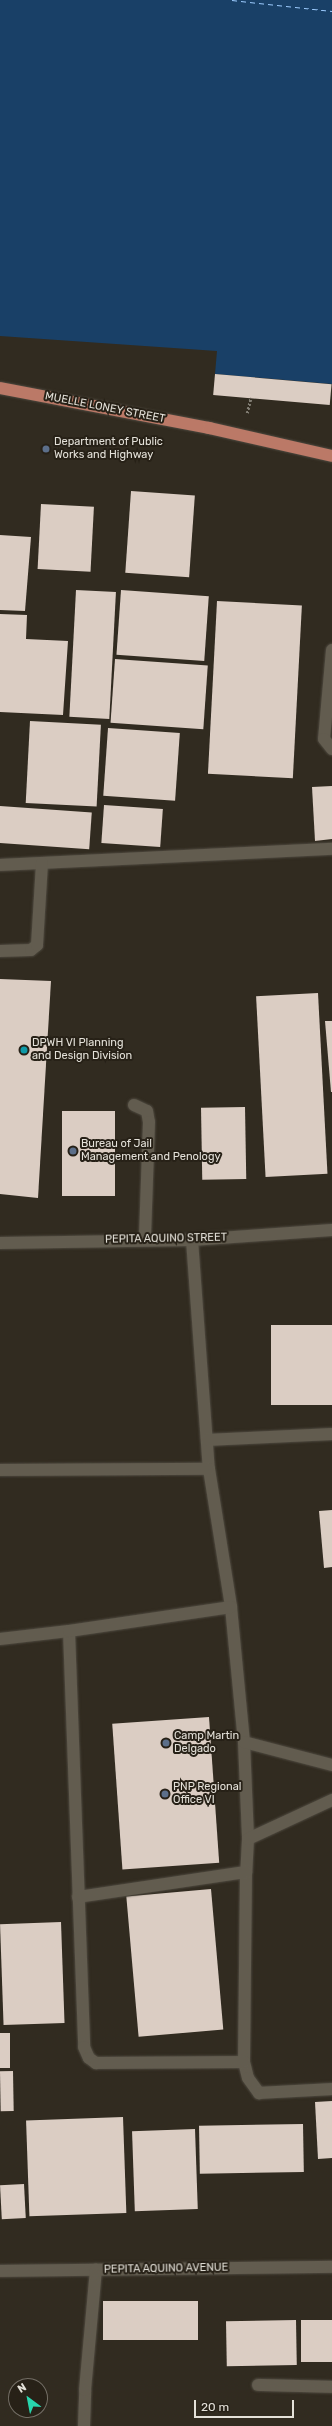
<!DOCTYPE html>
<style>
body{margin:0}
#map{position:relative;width:332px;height:2426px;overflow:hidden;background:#312b20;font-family:Rubik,sans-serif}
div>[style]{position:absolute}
.water>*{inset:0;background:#194067}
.ferry>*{height:1px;margin-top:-0.5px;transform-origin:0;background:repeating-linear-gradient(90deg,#9ccbfe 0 5px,transparent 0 9px)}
.building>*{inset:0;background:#dbcdc3;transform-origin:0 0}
.path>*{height:2.5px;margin-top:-1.25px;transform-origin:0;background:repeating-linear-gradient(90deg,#827e74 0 2px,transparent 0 4px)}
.roads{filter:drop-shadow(0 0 1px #4e493f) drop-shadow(0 0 1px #4e493f)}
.minor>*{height:12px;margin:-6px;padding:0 6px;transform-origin:6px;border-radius:6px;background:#625c4f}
.major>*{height:12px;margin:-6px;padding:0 6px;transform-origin:6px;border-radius:6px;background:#bb7967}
.dots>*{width:11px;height:11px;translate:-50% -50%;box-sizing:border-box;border:2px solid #272117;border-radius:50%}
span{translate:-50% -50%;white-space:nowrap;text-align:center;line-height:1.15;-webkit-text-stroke:4px #272117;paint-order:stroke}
.street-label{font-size:11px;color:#e4e1d9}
.poi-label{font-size:11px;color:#e4e1d9}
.left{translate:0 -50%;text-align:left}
.north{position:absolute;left:8px;top:2378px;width:40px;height:40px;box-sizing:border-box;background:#272117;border:1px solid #736e65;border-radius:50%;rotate:328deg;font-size:11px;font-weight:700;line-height:16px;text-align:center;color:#e4e1d9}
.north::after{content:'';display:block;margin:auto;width:14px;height:18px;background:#28d5ad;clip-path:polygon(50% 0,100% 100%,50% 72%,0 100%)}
.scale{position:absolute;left:194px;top:2400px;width:100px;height:18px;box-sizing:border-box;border:2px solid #e4e1d9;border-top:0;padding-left:5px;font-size:12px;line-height:14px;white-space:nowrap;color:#e4e1d9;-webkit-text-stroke:3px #272117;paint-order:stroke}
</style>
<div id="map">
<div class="water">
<i style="clip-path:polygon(0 0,332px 0,332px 384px,215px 374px,217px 351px,0 336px)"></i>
</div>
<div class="ferry">
<i style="left:232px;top:0;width:101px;rotate:6.3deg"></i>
</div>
<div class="building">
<i style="left:215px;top:374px;width:117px;height:21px;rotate:5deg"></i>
<i style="left:131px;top:491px;width:64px;height:82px;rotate:4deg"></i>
<i style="left:41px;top:504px;width:53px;height:65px;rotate:3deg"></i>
<i style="clip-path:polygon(0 535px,31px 537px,25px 611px,0 610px)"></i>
<i style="left:76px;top:590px;width:40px;height:127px;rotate:3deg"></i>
<i style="left:121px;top:590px;width:88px;height:65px;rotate:4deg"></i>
<i style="left:217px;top:601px;width:85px;height:173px;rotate:3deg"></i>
<i style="clip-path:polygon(0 614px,27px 615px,26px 639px,68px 641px,63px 715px,0 712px)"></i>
<i style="left:115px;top:659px;width:93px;height:64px;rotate:4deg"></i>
<i style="left:30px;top:721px;width:71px;height:82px;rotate:3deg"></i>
<i style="left:108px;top:728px;width:72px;height:68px;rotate:4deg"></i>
<i style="clip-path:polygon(332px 786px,332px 839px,315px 841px,312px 787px)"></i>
<i style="left:104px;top:805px;width:59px;height:38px;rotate:4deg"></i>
<i style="left:0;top:806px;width:92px;height:37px;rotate:4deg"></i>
<i style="clip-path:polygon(0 979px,51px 981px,38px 1198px,0 1194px)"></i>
<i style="left:318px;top:993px;width:181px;height:62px;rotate:87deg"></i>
<i style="clip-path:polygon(325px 1021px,332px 1021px,332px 1092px,331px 1092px)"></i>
<i style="left:245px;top:1107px;width:72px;height:44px;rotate:89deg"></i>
<i style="left:62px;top:1111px;width:53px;height:85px"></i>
<i style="left:332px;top:1325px;width:80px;height:61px;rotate:90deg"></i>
<i style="clip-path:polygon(332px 1510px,332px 1567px,324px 1568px,319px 1511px)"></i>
<i style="left:209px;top:1717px;width:146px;height:97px;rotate:86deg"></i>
<i style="left:211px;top:1889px;width:141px;height:85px;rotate:85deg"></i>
<i style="left:61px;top:1922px;width:101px;height:61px;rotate:88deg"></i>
<i style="left:0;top:2033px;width:10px;height:35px"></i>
<i style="left:13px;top:2071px;width:40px;height:13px;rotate:89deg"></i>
<i style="clip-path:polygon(332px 2101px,332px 2158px,318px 2159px,315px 2102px)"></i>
<i style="left:123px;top:2117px;width:96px;height:97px;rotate:88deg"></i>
<i style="left:303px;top:2124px;width:48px;height:104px;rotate:89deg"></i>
<i style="left:195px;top:2129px;width:80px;height:63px;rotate:88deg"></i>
<i style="left:24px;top:2184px;width:34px;height:24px;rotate:87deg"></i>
<i style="left:103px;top:2301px;width:95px;height:39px"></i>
<i style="left:296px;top:2320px;width:45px;height:70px;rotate:89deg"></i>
<i style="left:301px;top:2320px;width:31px;height:42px"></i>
</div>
<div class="path">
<i style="left:247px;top:413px;width:16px;rotate:-76deg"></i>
</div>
<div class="roads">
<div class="minor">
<i style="left:332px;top:650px;width:89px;rotate:95.1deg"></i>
<i style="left:324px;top:739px;width:13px;rotate:51deg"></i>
<i style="left:0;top:865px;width:332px;rotate:-2.8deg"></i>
<i style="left:0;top:951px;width:31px;rotate:-2deg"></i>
<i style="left:31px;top:950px;width:8px;rotate:-40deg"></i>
<i style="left:37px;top:945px;width:82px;rotate:-86.5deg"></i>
<i style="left:134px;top:1105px;width:14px;rotate:25deg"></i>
<i style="left:147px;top:1111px;width:11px;rotate:80deg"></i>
<i style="left:149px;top:1122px;width:117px;rotate:92deg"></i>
<i style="left:192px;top:1240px;width:230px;rotate:85.8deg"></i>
<i style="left:209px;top:1469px;width:140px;rotate:80.9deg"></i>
<i style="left:231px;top:1607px;width:136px;rotate:84.5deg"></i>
<i style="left:244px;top:1742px;width:97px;rotate:87.6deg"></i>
<i style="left:248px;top:1839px;width:33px;rotate:93deg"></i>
<i style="left:246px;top:1872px;width:190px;rotate:90.6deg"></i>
<i style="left:244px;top:2062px;width:16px;rotate:76deg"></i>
<i style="left:248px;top:2078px;width:19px;rotate:54deg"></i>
<i style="left:259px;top:2093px;width:73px;rotate:-3.1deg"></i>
<i style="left:0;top:1243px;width:192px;rotate:-0.9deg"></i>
<i style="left:192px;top:1240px;width:140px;rotate:-4.1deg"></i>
<i style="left:207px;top:1440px;width:125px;rotate:-2.7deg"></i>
<i style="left:0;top:1470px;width:209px;rotate:-0.3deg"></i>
<i style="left:69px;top:1631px;width:416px;rotate:87.9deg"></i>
<i style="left:84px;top:2047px;width:12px;rotate:66deg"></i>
<i style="left:89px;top:2058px;width:9px;rotate:36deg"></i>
<i style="left:96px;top:2063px;width:148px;rotate:-0.4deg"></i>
<i style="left:0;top:1639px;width:69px;rotate:-6.6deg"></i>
<i style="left:69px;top:1631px;width:164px;rotate:-8.4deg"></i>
<i style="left:244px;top:1742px;width:91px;rotate:14.6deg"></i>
<i style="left:248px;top:1839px;width:93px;rotate:-24.9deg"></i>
<i style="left:78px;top:1897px;width:170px;rotate:-8.5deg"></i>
<i style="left:0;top:2271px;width:332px;rotate:-0.7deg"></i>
<i style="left:258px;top:2385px;width:74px;rotate:1.5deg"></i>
<i style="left:84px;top:2426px;width:36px;rotate:-88deg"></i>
<i style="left:85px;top:2390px;width:121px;rotate:-84.8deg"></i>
</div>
<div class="major">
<i style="left:0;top:388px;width:213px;rotate:10.8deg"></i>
<i style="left:209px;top:428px;width:126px;rotate:12.8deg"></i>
</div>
</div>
<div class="dots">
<i style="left:46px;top:449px;background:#5c6f8a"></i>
<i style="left:24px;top:1050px;background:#0f9aa8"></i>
<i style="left:73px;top:1151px;background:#5c6f8a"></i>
<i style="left:166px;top:1743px;background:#5c6f8a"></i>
<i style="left:165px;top:1794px;background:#5c6f8a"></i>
</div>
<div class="street-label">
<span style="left:105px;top:408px;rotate:11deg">MUELLE LONEY STREET</span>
<span style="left:166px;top:1239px;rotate:-1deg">PEPITA AQUINO STREET</span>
<span style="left:166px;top:2269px;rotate:-1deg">PEPITA AQUINO AVENUE</span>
</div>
<div class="poi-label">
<span class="left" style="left:54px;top:449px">Department of Public<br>Works and Highway</span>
<span class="left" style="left:32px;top:1050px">DPWH VI Planning<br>and Design Division</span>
<span class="left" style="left:81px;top:1151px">Bureau of Jail<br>Management and Penology</span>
<span class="left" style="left:174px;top:1743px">Camp Martin<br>Delgado</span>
<span class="left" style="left:173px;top:1794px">PNP Regional<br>Office VI</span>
</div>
<div class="north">N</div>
<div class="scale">20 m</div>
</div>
